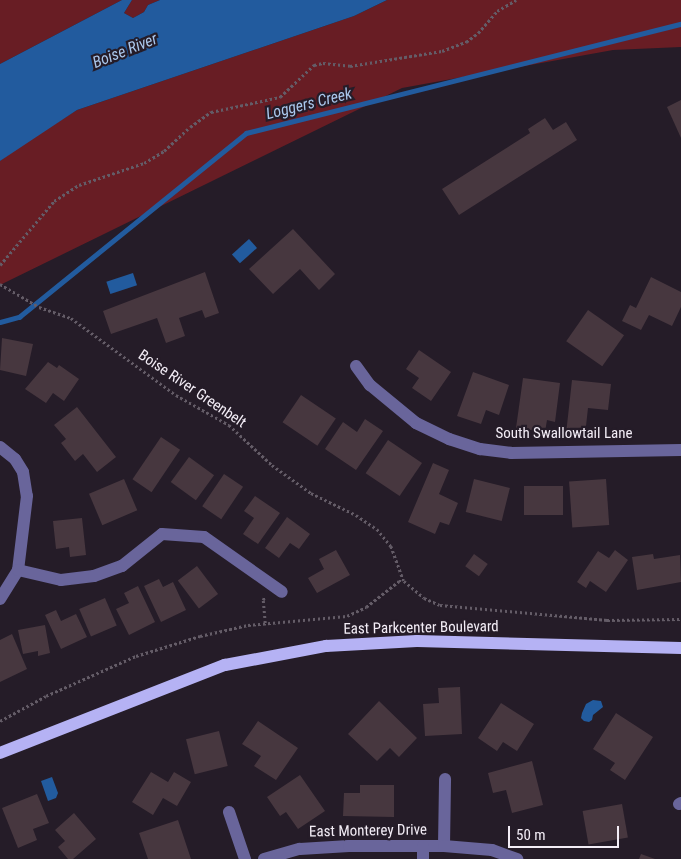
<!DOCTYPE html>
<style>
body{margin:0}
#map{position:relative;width:681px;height:859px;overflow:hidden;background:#251c28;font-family:"Roboto Condensed",sans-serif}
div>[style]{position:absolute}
.green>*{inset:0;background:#681d24}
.water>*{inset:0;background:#225b9e;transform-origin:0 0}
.stream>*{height:4.5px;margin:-2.25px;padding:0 2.25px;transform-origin:2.25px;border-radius:2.25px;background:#225b9e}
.building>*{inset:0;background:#47373f;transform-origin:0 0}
.path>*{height:2.5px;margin-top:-1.25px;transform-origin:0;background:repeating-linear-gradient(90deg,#645c67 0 2.5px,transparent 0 5px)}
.minor>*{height:12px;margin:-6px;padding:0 6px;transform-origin:6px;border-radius:6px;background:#69659b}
.major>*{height:12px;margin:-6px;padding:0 6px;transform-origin:6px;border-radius:6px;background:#b5b2f4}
span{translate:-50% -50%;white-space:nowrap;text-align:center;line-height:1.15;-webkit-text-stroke:4.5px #251c28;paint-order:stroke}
.street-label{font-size:15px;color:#f3edf6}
.water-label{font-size:16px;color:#aac7ec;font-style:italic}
.scale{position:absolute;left:508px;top:826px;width:111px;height:22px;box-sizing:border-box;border:2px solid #f3edf6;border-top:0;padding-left:6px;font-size:15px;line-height:18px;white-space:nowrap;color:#f3edf6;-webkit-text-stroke:4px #251c28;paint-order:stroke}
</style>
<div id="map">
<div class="green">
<i style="clip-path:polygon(0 0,122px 0,0 64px)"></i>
<i style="clip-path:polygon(132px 0,160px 0,148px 5px,144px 12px,133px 18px,124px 13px)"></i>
<i style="clip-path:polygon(387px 0,681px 0,681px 47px,613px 50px,402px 88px,0 285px,0 161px,17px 148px,77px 110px,354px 16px)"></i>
</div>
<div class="water">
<i style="clip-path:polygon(122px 0,132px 0,124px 13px,133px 18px,144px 12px,148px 5px,160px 0,387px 0,354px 16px,77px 110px,0 161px,0 64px)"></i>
<i style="left:249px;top:239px;width:12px;height:23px;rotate:48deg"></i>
<i style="left:133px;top:273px;width:13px;height:28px;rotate:72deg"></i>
<i style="clip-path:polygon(593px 700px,601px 701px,603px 707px,593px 715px,592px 720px,589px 722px,584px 721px,581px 718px,582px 713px,586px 704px)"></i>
<i style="clip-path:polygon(52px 777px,58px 793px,56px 798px,48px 801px,41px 781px)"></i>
</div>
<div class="stream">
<i style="left:0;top:322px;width:20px;rotate:-15deg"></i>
<i style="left:19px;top:317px;width:292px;rotate:-39deg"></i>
<i style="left:246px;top:133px;width:448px;rotate:-14.1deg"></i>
</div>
<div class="building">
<i style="clip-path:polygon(681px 100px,681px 138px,667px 107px)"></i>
<i style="clip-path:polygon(545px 118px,553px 130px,566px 122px,577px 140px,459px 215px,442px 189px,530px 133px,528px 129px)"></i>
<i style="clip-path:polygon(293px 229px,335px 274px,319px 290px,300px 269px,273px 294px,249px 269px)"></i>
<i style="clip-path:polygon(205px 272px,219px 313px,205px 318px,202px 310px,179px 318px,185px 336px,166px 343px,157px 318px,111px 334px,103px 311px)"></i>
<i style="clip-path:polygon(651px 277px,681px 292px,681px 307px,672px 326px,649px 315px,641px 330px,622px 321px,630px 305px,636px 308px)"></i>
<i style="left:588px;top:310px;width:44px;height:38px;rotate:35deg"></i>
<i style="clip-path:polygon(2px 338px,33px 344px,26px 376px,0 370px)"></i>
<i style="clip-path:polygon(419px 350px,451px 372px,431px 401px,412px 388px,419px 378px,406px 369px)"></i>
<i style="clip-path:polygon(48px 362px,57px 368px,59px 365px,79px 379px,64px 401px,53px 393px,46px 403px,25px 389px)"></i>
<i style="clip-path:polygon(473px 372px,509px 385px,499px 415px,486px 410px,481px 424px,457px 416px)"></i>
<i style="clip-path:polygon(523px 378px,560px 383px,555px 422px,547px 420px,545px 432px,516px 428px)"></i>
<i style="clip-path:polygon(572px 380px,611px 384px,608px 410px,588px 408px,585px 435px,566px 434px)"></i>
<i style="left:301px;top:395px;width:42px;height:33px;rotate:34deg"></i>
<i style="clip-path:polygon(77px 407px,116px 457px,97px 472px,83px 454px,75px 461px,61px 443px,66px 439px,54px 425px)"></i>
<i style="clip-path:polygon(365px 419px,383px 431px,356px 470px,325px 449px,343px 422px,357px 432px)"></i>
<i style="left:161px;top:437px;width:23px;height:51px;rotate:34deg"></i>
<i style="left:388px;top:440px;width:41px;height:40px;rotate:34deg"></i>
<i style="left:189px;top:457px;width:31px;height:31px;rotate:36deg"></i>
<i style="clip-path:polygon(433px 463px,449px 470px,439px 494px,458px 503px,449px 525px,440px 522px,435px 534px,408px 522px)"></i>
<i style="left:224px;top:474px;width:23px;height:39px;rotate:34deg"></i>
<i style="left:124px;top:479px;width:34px;height:38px;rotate:67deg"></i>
<i style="left:474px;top:479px;width:37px;height:34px;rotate:14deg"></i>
<i style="left:606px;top:479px;width:46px;height:37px;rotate:86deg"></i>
<i style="left:524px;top:486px;width:39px;height:29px"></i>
<i style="clip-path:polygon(255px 496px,280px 513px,258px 544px,243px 534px,254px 518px,244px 511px)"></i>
<i style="clip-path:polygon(287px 517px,310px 534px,299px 549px,290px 543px,279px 558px,265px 548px)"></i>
<i style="clip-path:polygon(82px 518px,86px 555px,70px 557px,69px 547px,56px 549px,53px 521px)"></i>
<i style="clip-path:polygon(336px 550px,350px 575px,317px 593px,308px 578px,324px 569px,319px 559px)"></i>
<i style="clip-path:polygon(615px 550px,628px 560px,606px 592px,590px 581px,586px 588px,577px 582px,598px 551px,609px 558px)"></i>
<i style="left:474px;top:554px;width:17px;height:15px;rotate:36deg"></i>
<i style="clip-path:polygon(653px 554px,654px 559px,680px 555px,681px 582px,637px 590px,632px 557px)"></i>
<i style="left:197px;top:566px;width:35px;height:24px;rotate:53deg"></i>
<i style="clip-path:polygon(159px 579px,163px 587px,173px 582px,186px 610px,161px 622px,144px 586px)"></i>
<i style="clip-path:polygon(138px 586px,155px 622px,129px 635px,116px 609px,129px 603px,124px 593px)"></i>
<i style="left:105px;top:598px;width:30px;height:28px;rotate:67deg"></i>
<i style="clip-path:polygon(56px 610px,61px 621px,76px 614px,87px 637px,61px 649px,45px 615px)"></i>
<i style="clip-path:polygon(45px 625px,50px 653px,38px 656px,38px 651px,23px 654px,18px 630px)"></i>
<i style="clip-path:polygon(12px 634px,27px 669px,0 682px,0 640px)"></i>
<i style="clip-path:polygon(460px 687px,462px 734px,425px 736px,423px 704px,439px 703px,438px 688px)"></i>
<i style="clip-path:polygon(379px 701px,417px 738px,399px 757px,390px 748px,377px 761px,348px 734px)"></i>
<i style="clip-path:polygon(501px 703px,534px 724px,517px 751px,503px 742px,497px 751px,478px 738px)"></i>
<i style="clip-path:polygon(616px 713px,653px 737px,625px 780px,610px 770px,615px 763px,593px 749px)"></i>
<i style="clip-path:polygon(258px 721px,298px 748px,276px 780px,254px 766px,261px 756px,242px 744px)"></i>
<i style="left:219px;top:731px;width:36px;height:34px;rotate:76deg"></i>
<i style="clip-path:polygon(532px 761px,543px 805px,512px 813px,506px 790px,493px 793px,488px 773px)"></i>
<i style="clip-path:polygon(151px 772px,168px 782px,174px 772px,191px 782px,177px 806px,163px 798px,153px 815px,132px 802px)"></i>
<i style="clip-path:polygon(300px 775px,325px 811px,298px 829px,286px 812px,280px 816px,267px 797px)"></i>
<i style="clip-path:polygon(360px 785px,394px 785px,394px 817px,343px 816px,344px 793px,360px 793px)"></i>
<i style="clip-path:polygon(37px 794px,49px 823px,33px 829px,37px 840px,18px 848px,2px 808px)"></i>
<i style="left:622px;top:804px;width:34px;height:40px;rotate:80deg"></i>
<i style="clip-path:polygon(74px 813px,96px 839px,73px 859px,68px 859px,58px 847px,65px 841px,55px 830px)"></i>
<i style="clip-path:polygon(178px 820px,191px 859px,148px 859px,139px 833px)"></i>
<i style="clip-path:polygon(641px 854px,655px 859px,639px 859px)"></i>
</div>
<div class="path">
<i style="left:0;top:265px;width:84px;rotate:-49.8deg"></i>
<i style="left:54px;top:201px;width:30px;rotate:-33deg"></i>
<i style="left:79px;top:185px;width:69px;rotate:-18.7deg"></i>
<i style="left:144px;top:163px;width:23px;rotate:-31deg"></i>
<i style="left:164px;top:151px;width:35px;rotate:-43deg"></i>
<i style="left:190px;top:127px;width:26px;rotate:-36deg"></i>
<i style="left:211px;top:112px;width:71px;rotate:-12.3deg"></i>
<i style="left:280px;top:97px;width:47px;rotate:-43.3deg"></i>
<i style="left:314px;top:65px;width:9px;rotate:-13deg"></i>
<i style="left:323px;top:63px;width:27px;rotate:6deg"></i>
<i style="left:350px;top:66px;width:93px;rotate:-9.3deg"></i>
<i style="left:442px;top:51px;width:26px;rotate:-21deg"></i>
<i style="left:466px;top:42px;width:15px;rotate:-37deg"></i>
<i style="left:478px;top:33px;width:29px;rotate:-49deg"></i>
<i style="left:497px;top:11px;width:22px;rotate:-30deg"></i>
<i style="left:0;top:284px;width:45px;rotate:30.5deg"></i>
<i style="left:39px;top:307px;width:34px;rotate:19deg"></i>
<i style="left:71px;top:318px;width:130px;rotate:36.3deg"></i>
<i style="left:176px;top:395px;width:61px;rotate:29.5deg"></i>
<i style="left:229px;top:425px;width:59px;rotate:42.9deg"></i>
<i style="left:272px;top:465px;width:48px;rotate:35.7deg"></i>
<i style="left:311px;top:493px;width:50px;rotate:26.1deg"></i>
<i style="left:356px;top:515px;width:25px;rotate:34deg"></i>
<i style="left:377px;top:529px;width:22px;rotate:51deg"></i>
<i style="left:391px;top:546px;width:37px;rotate:70deg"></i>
<i style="left:265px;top:623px;width:23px;rotate:-95deg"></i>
<i style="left:263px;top:600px;width:4px;rotate:-63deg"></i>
<i style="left:0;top:721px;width:52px;rotate:-28.5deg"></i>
<i style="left:46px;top:696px;width:98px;rotate:-24deg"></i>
<i style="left:136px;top:656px;width:67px;rotate:-17.4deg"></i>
<i style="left:200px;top:636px;width:49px;rotate:-12.9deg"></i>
<i style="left:248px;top:625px;width:99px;rotate:-5.2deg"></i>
<i style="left:347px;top:616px;width:21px;rotate:-25deg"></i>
<i style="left:366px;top:607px;width:42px;rotate:-38.2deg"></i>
<i style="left:399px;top:581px;width:5px"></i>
<i style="left:404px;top:581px;width:26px;rotate:40deg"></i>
<i style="left:424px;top:598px;width:17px;rotate:24deg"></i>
<i style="left:440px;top:605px;width:168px;rotate:5.1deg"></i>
<i style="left:607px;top:620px;width:74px;rotate:-0.8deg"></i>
</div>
<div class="minor">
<i style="left:356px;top:366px;width:24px;rotate:54deg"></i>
<i style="left:370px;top:385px;width:60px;rotate:39.6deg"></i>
<i style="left:416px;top:423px;width:37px;rotate:26deg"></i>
<i style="left:449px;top:439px;width:33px;rotate:18deg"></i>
<i style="left:480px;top:449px;width:31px;rotate:7deg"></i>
<i style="left:511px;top:453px;width:170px;rotate:-1deg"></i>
<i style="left:0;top:447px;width:19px;rotate:39deg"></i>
<i style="left:15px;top:459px;width:15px;rotate:58deg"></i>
<i style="left:23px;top:472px;width:24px;rotate:81deg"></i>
<i style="left:27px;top:496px;width:75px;rotate:96.9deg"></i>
<i style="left:0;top:599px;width:34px;rotate:-58deg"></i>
<i style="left:18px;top:570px;width:44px;rotate:13.1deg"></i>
<i style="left:61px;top:580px;width:33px;rotate:-7deg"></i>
<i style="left:94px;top:576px;width:30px;rotate:-20deg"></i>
<i style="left:122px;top:566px;width:51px;rotate:-38.7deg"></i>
<i style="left:162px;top:534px;width:42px;rotate:4.1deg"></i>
<i style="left:204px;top:537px;width:95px;rotate:35.2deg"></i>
<i style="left:679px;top:804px;width:2px;rotate:-27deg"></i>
<i style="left:229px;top:812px;width:50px;rotate:71.2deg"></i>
<i style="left:444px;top:846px;width:67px;rotate:-89.1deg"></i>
<i style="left:264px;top:859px;width:37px;rotate:-16deg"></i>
<i style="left:300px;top:849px;width:49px;rotate:-3.5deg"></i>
<i style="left:349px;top:846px;width:95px"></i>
<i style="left:444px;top:846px;width:48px;rotate:4.8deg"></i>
<i style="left:492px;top:850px;width:27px;rotate:20deg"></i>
<i style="left:423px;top:859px;width:13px;rotate:-90deg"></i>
</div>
<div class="major">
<i style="left:0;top:753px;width:242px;rotate:-21.4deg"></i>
<i style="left:225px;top:665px;width:103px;rotate:-10.7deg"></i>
<i style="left:326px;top:646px;width:91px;rotate:-3.1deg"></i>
<i style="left:417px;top:641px;width:264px;rotate:1.5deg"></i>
</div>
<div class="street-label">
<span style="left:192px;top:389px;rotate:34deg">Boise River Greenbelt</span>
<span style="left:564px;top:434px">South Swallowtail Lane</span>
<span style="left:421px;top:628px;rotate:-1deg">East Parkcenter Boulevard</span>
<span style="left:368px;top:831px;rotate:-1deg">East Monterey Drive</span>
</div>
<div class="water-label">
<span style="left:125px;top:51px;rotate:-22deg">Boise River</span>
<span style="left:309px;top:104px;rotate:-14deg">Loggers Creek</span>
</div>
<div class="scale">50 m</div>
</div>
